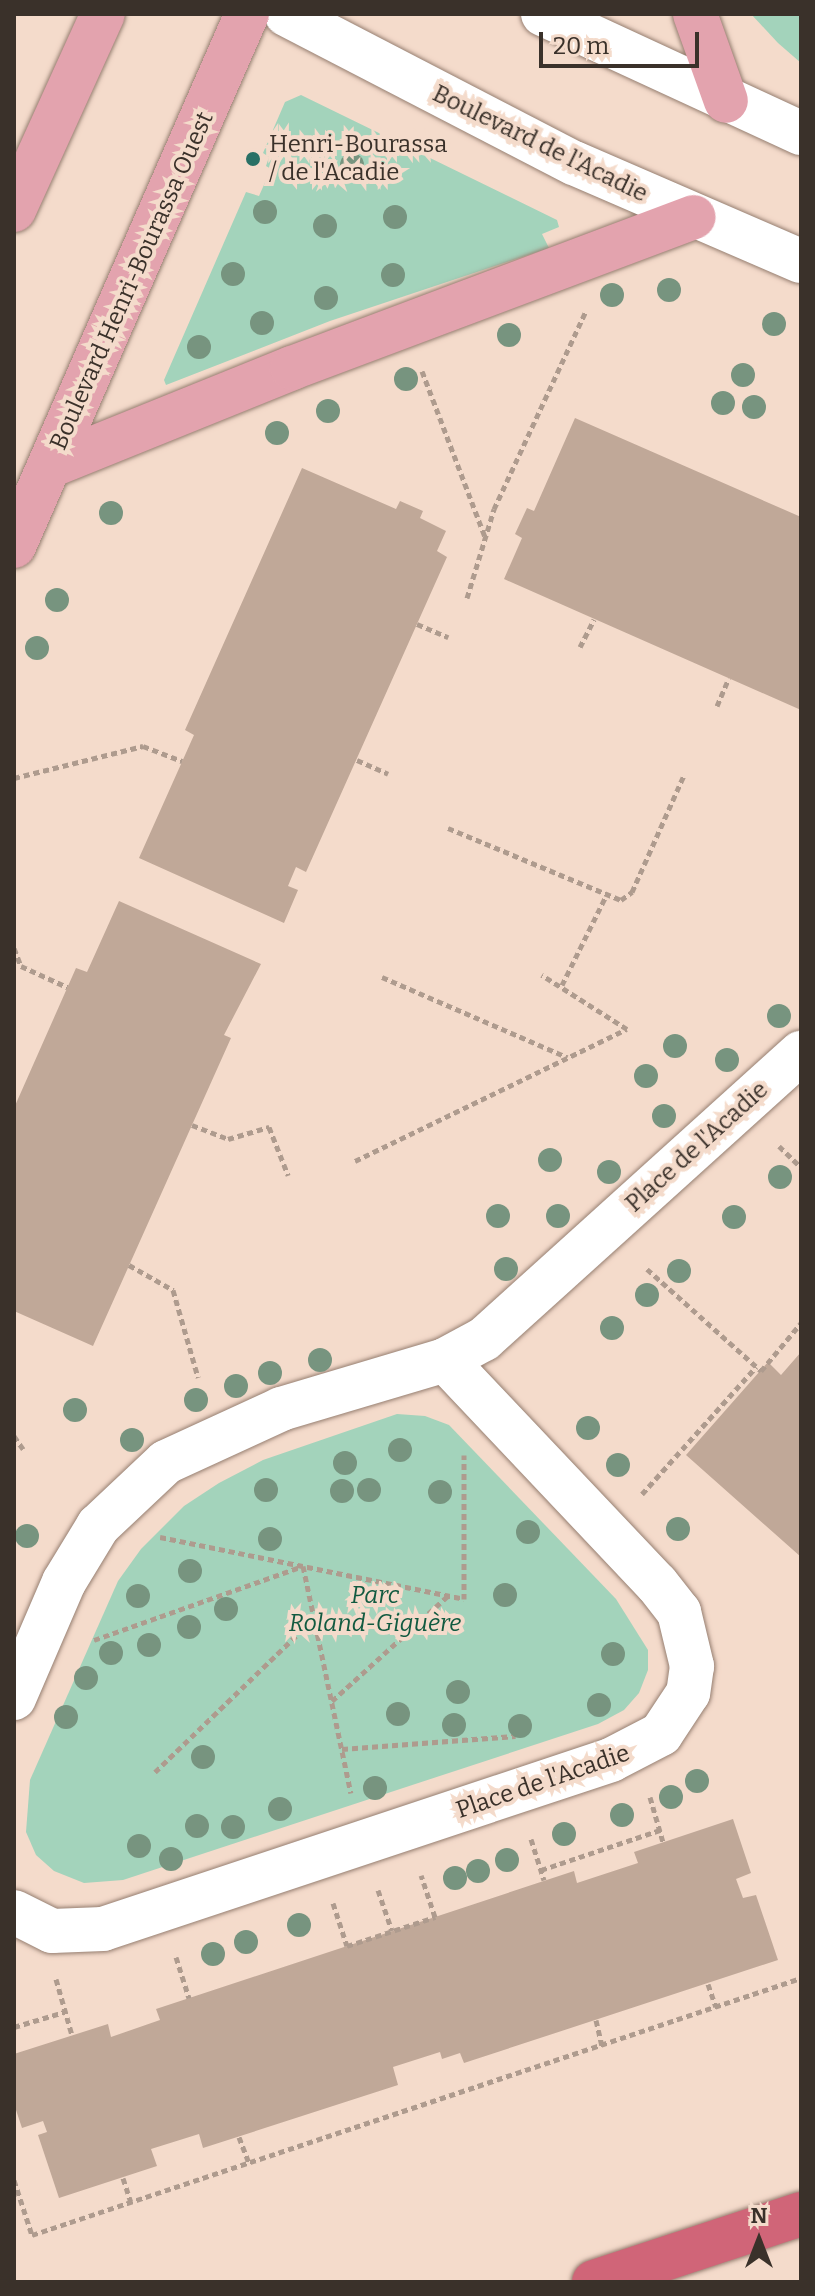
<!DOCTYPE html>
<meta charset="utf-8">
<style>
body{margin:0}
#map{position:relative;width:815px;height:2296px;overflow:hidden;background:#f4dbcb;font-family:Bitter,serif}
div>[style]{position:absolute}
.green>*{inset:0;background:#a3d3bb}
.building>*{inset:0;background:#c0a898}
.path>*{height:5px;margin-top:-2.5px;transform-origin:0;background:repeating-linear-gradient(90deg,#ae9b8e 0 6px,transparent 0 10px)}
.roads{filter:drop-shadow(0 0 2px #967f71) drop-shadow(0 0 2px #967f71)}
.minor>*{height:44px;margin:-22px;padding:0 22px;transform-origin:22px;border-radius:22px;background:#fff}
.secondary>*{height:44px;margin:-22px;padding:0 22px;transform-origin:22px;border-radius:22px;background:#fff}
.primary>*{height:44px;margin:-22px;padding:0 22px;transform-origin:22px;border-radius:22px;background:#e3a3ae}
.motorway>*{height:44px;margin:-22px;padding:0 22px;transform-origin:22px;border-radius:22px;background:#d06578}
.trees>*{width:24px;height:24px;margin:-12px;border-radius:50%;background:#77947f}
.dots>*{width:22px;height:22px;translate:-50% -50%;box-sizing:border-box;border:4px solid #f4dbcb;border-radius:50%}
span{translate:-50% -50%;white-space:nowrap;text-align:center;line-height:1.15;-webkit-text-stroke:8px #f4dbcb;paint-order:stroke}
.street-label{font-size:24px;color:#3a312a}
.poi-label{font-size:24px;color:#3a312a}
.left{translate:0 -50%;text-align:left}
.park-label{font-size:24px;color:#115a40;font-style:italic}
.frame{position:absolute;inset:0;border:16px solid #3a312a;pointer-events:none}
.north{position:absolute;left:719px;top:2200px;width:80px;height:80px;-webkit-text-stroke:6px #f4dbcb;paint-order:stroke;rotate:0deg;font-size:22px;font-weight:700;line-height:32px;text-align:center;color:#3a312a}
.north::after{content:'';display:block;margin:auto;width:28px;height:36px;background:#3a312a;clip-path:polygon(50% 0,100% 100%,50% 72%,0 100%)}
.scale{position:absolute;left:539px;top:32px;width:160px;height:36px;box-sizing:border-box;border:4px solid #3a312a;border-top:0;padding-left:10px;font-size:24px;line-height:28px;white-space:nowrap;color:#3a312a;-webkit-text-stroke:6px #f4dbcb;paint-order:stroke}
</style>
<div id="map">
<div class="green">
<i style="clip-path:polygon(751px 14px,801px 14px,801px 63px,778px 43px)"></i>
<i style="clip-path:polygon(301px 95px,557px 220px,559px 227px,542px 234px,549px 248px,330px 321px,166px 385px,164px 380px,246px 192px,259px 196px,271px 169px,266px 166px,269px 157px,263px 153px,285px 102px)"></i>
<i style="clip-path:polygon(397px 1414px,425px 1416px,449px 1425px,616px 1599px,648px 1650px,648px 1670px,639px 1693px,624px 1710px,598px 1724px,123px 1880px,84px 1883px,54px 1871px,36px 1855px,26px 1832px,30px 1780px,118px 1581px,141px 1549px,184px 1506px,219px 1483px,263px 1460px)"></i>
</div>
<div class="building">
<i style="clip-path:polygon(575px 418px,801px 517px,801px 710px,504px 579px,522px 538px,515px 534px,527px 508px,534px 511px)"></i>
<i style="clip-path:polygon(302px 468px,396px 509px,400px 501px,423px 511px,420px 518px,446px 531px,437px 551px,447px 557px,306px 872px,296px 867px,288px 886px,298px 890px,284px 923px,139px 858px,194px 735px,185px 730px)"></i>
<i style="clip-path:polygon(119px 901px,261px 964px,224px 1035px,231px 1038px,93px 1346px,14px 1311px,14px 1108px,76px 968px,87px 972px)"></i>
<i style="clip-path:polygon(801px 1352px,801px 1557px,686px 1455px,768px 1362px,781px 1375px)"></i>
<i style="clip-path:polygon(733px 1819px,751px 1873px,736px 1879px,743px 1898px,756px 1895px,778px 1960px,464px 2063px,460px 2053px,442px 2059px,440px 2052px,393px 2067px,398px 2085px,203px 2148px,199px 2134px,151px 2149px,157px 2166px,59px 2198px,38px 2135px,47px 2132px,43px 2121px,22px 2128px,14px 2104px,14px 2054px,108px 2024px,111px 2037px,160px 2020px,156px 2009px,574px 1871px,577px 1883px,638px 1863px,634px 1852px)"></i>
</div>
<div class="path">
<i style="left:422px;top:371px;width:178px;rotate:69.2deg"></i>
<i style="left:467px;top:598px;width:93px;rotate:-73.1deg"></i>
<i style="left:494px;top:509px;width:218px;rotate:-65.1deg"></i>
<i style="left:417px;top:624px;width:34px;rotate:23deg"></i>
<i style="left:580px;top:647px;width:31px;rotate:-63deg"></i>
<i style="left:717px;top:706px;width:30px;rotate:-67deg"></i>
<i style="left:357px;top:760px;width:34px;rotate:24deg"></i>
<i style="left:14px;top:778px;width:133px;rotate:-13.9deg"></i>
<i style="left:143px;top:746px;width:42px;rotate:21deg"></i>
<i style="left:448px;top:828px;width:187px;rotate:22.6deg"></i>
<i style="left:621px;top:900px;width:14px;rotate:-36deg"></i>
<i style="left:632px;top:892px;width:128px;rotate:-66deg"></i>
<i style="left:14px;top:948px;width:19px;rotate:69deg"></i>
<i style="left:21px;top:966px;width:51px;rotate:24.5deg"></i>
<i style="left:382px;top:977px;width:202px;rotate:23.4deg"></i>
<i style="left:562px;top:985px;width:99px;rotate:-63.7deg"></i>
<i style="left:192px;top:1125px;width:39px;rotate:21deg"></i>
<i style="left:228px;top:1139px;width:43px;rotate:-16.3deg"></i>
<i style="left:269px;top:1127px;width:52px;rotate:68.4deg"></i>
<i style="left:779px;top:1146px;width:30px;rotate:44deg"></i>
<i style="left:355px;top:1161px;width:302px;rotate:-25.9deg"></i>
<i style="left:627px;top:1029px;width:101px;rotate:-147.6deg"></i>
<i style="left:129px;top:1265px;width:51px;rotate:29.6deg"></i>
<i style="left:173px;top:1290px;width:91px;rotate:74deg"></i>
<i style="left:647px;top:1269px;width:153px;rotate:41.8deg"></i>
<i style="left:761px;top:1371px;width:62px;rotate:-50.2deg"></i>
<i style="left:14px;top:1436px;width:16px;rotate:55deg"></i>
<i style="left:642px;top:1494px;width:171px;rotate:-48.1deg"></i>
<i style="left:160px;top:1537px;width:310px;rotate:11.5deg"></i>
<i style="left:464px;top:1599px;width:144px;rotate:-90deg"></i>
<i style="left:94px;top:1640px;width:222px;rotate:-19.5deg"></i>
<i style="left:303px;top:1566px;width:232px;rotate:78.1deg"></i>
<i style="left:332px;top:1701px;width:156px;rotate:-42.2deg"></i>
<i style="left:342px;top:1749px;width:174px;rotate:-4.3deg"></i>
<i style="left:155px;top:1772px;width:202px;rotate:-44deg"></i>
<i style="left:300px;top:1632px;width:16px;rotate:-14deg"></i>
<i style="left:650px;top:1797px;width:47px;rotate:73.9deg"></i>
<i style="left:531px;top:1839px;width:43px;rotate:72.4deg"></i>
<i style="left:541px;top:1870px;width:126px;rotate:-18.6deg"></i>
<i style="left:378px;top:1890px;width:43px;rotate:71.1deg"></i>
<i style="left:333px;top:1903px;width:45px;rotate:72deg"></i>
<i style="left:347px;top:1946px;width:93px;rotate:-18.2deg"></i>
<i style="left:435px;top:1917px;width:44px;rotate:-108.4deg"></i>
<i style="left:176px;top:1957px;width:43px;rotate:72.4deg"></i>
<i style="left:56px;top:1979px;width:58px;rotate:74.1deg"></i>
<i style="left:708px;top:1984px;width:24px;rotate:71deg"></i>
<i style="left:596px;top:2020px;width:26px;rotate:77deg"></i>
<i style="left:14px;top:2027px;width:52px;rotate:-16.7deg"></i>
<i style="left:239px;top:2137px;width:28px;rotate:69deg"></i>
<i style="left:123px;top:2178px;width:25px;rotate:72deg"></i>
<i style="left:14px;top:2180px;width:58px;rotate:71.9deg"></i>
<i style="left:32px;top:2235px;width:811px;rotate:-18.48deg"></i>
</div>
<div class="roads">
<div class="minor">
<i style="left:445px;top:1360px;width:44px;rotate:-28.3deg"></i>
<i style="left:484px;top:1339px;width:427px;rotate:-42.1deg"></i>
<i style="left:14px;top:1698px;width:126px;rotate:-66.7deg"></i>
<i style="left:64px;top:1582px;width:66px;rotate:-58.7deg"></i>
<i style="left:98px;top:1526px;width:93px;rotate:-43.3deg"></i>
<i style="left:166px;top:1462px;width:127px;rotate:-24.7deg"></i>
<i style="left:281px;top:1409px;width:171px;rotate:-16.6deg"></i>
<i style="left:445px;top:1360px;width:308px;rotate:46.6deg"></i>
<i style="left:657px;top:1584px;width:36px;rotate:52deg"></i>
<i style="left:679px;top:1612px;width:56px;rotate:76.5deg"></i>
<i style="left:692px;top:1666px;width:27px;rotate:98deg"></i>
<i style="left:688px;top:1693px;width:49px;rotate:123.4deg"></i>
<i style="left:661px;top:1734px;width:56px;rotate:152.5deg"></i>
<i style="left:611px;top:1760px;width:535px;rotate:161.6deg"></i>
<i style="left:103px;top:1929px;width:51px;rotate:177.8deg"></i>
<i style="left:52px;top:1931px;width:42px;rotate:-153.4deg"></i>
</div>
<div class="secondary">
<i style="left:286px;top:14px;width:324px;rotate:27.4deg"></i>
<i style="left:574px;top:163px;width:247px;rotate:23.4deg"></i>
<i style="left:543px;top:14px;width:284px;rotate:24.8deg"></i>
</div>
<div class="primary">
<i style="left:695px;top:14px;width:92px;rotate:70.4deg"></i>
<i style="left:14px;top:210px;width:215px;rotate:-65.6deg"></i>
<i style="left:52px;top:465px;width:259px;rotate:-22deg"></i>
<i style="left:292px;top:368px;width:429px;rotate:-20.6deg"></i>
<i style="left:14px;top:546px;width:581px;rotate:-66.35deg"></i>
</div>
<div class="motorway">
<i style="left:594px;top:2282px;width:218px;rotate:-18.2deg"></i>
</div>
</div>
<div class="trees">
<i style="left:352px;top:165px"></i>
<i style="left:265px;top:212px"></i>
<i style="left:395px;top:217px"></i>
<i style="left:325px;top:226px"></i>
<i style="left:233px;top:274px"></i>
<i style="left:393px;top:275px"></i>
<i style="left:669px;top:290px"></i>
<i style="left:612px;top:295px"></i>
<i style="left:326px;top:298px"></i>
<i style="left:262px;top:323px"></i>
<i style="left:774px;top:324px"></i>
<i style="left:509px;top:335px"></i>
<i style="left:199px;top:347px"></i>
<i style="left:743px;top:375px"></i>
<i style="left:406px;top:379px"></i>
<i style="left:723px;top:403px"></i>
<i style="left:754px;top:407px"></i>
<i style="left:328px;top:411px"></i>
<i style="left:277px;top:433px"></i>
<i style="left:111px;top:513px"></i>
<i style="left:57px;top:600px"></i>
<i style="left:37px;top:648px"></i>
<i style="left:779px;top:1016px"></i>
<i style="left:675px;top:1046px"></i>
<i style="left:727px;top:1060px"></i>
<i style="left:646px;top:1076px"></i>
<i style="left:664px;top:1116px"></i>
<i style="left:550px;top:1160px"></i>
<i style="left:609px;top:1172px"></i>
<i style="left:780px;top:1177px"></i>
<i style="left:498px;top:1216px"></i>
<i style="left:558px;top:1216px"></i>
<i style="left:734px;top:1217px"></i>
<i style="left:506px;top:1269px"></i>
<i style="left:679px;top:1271px"></i>
<i style="left:647px;top:1295px"></i>
<i style="left:612px;top:1328px"></i>
<i style="left:320px;top:1360px"></i>
<i style="left:270px;top:1373px"></i>
<i style="left:236px;top:1386px"></i>
<i style="left:196px;top:1400px"></i>
<i style="left:75px;top:1410px"></i>
<i style="left:588px;top:1428px"></i>
<i style="left:132px;top:1440px"></i>
<i style="left:400px;top:1450px"></i>
<i style="left:345px;top:1463px"></i>
<i style="left:618px;top:1465px"></i>
<i style="left:266px;top:1490px"></i>
<i style="left:369px;top:1490px"></i>
<i style="left:342px;top:1491px"></i>
<i style="left:440px;top:1492px"></i>
<i style="left:678px;top:1529px"></i>
<i style="left:528px;top:1532px"></i>
<i style="left:27px;top:1536px"></i>
<i style="left:270px;top:1539px"></i>
<i style="left:190px;top:1571px"></i>
<i style="left:505px;top:1595px"></i>
<i style="left:138px;top:1596px"></i>
<i style="left:226px;top:1609px"></i>
<i style="left:189px;top:1627px"></i>
<i style="left:149px;top:1645px"></i>
<i style="left:111px;top:1653px"></i>
<i style="left:613px;top:1654px"></i>
<i style="left:86px;top:1678px"></i>
<i style="left:458px;top:1692px"></i>
<i style="left:599px;top:1705px"></i>
<i style="left:398px;top:1714px"></i>
<i style="left:66px;top:1717px"></i>
<i style="left:454px;top:1725px"></i>
<i style="left:520px;top:1726px"></i>
<i style="left:203px;top:1757px"></i>
<i style="left:697px;top:1781px"></i>
<i style="left:375px;top:1788px"></i>
<i style="left:671px;top:1797px"></i>
<i style="left:280px;top:1809px"></i>
<i style="left:622px;top:1815px"></i>
<i style="left:197px;top:1826px"></i>
<i style="left:233px;top:1827px"></i>
<i style="left:564px;top:1834px"></i>
<i style="left:139px;top:1846px"></i>
<i style="left:171px;top:1859px"></i>
<i style="left:507px;top:1860px"></i>
<i style="left:478px;top:1871px"></i>
<i style="left:455px;top:1878px"></i>
<i style="left:299px;top:1925px"></i>
<i style="left:246px;top:1942px"></i>
<i style="left:213px;top:1954px"></i>
</div>
<div class="dots">
<i style="left:253px;top:159px;background:#297065"></i>
</div>
<div class="street-label">
<span style="left:540px;top:144px;rotate:26deg">Boulevard de l'Acadie</span>
<span style="left:132px;top:281px;rotate:-66deg">Boulevard Henri-Bourassa Ouest</span>
<span style="left:697px;top:1147px;rotate:-42deg">Place de l'Acadie</span>
<span style="left:543px;top:1782px;rotate:-19deg">Place de l'Acadie</span>
</div>
<div class="poi-label">
<span class="left" style="left:269px;top:159px">Henri-Bourassa<br>/ de l'Acadie</span>
</div>
<div class="park-label">
<span style="left:375px;top:1610px">Parc<br>Roland-Giguère</span>
</div>
<div class="frame"></div>
<div class="north">N</div>
<div class="scale">20 m</div>
</div>
